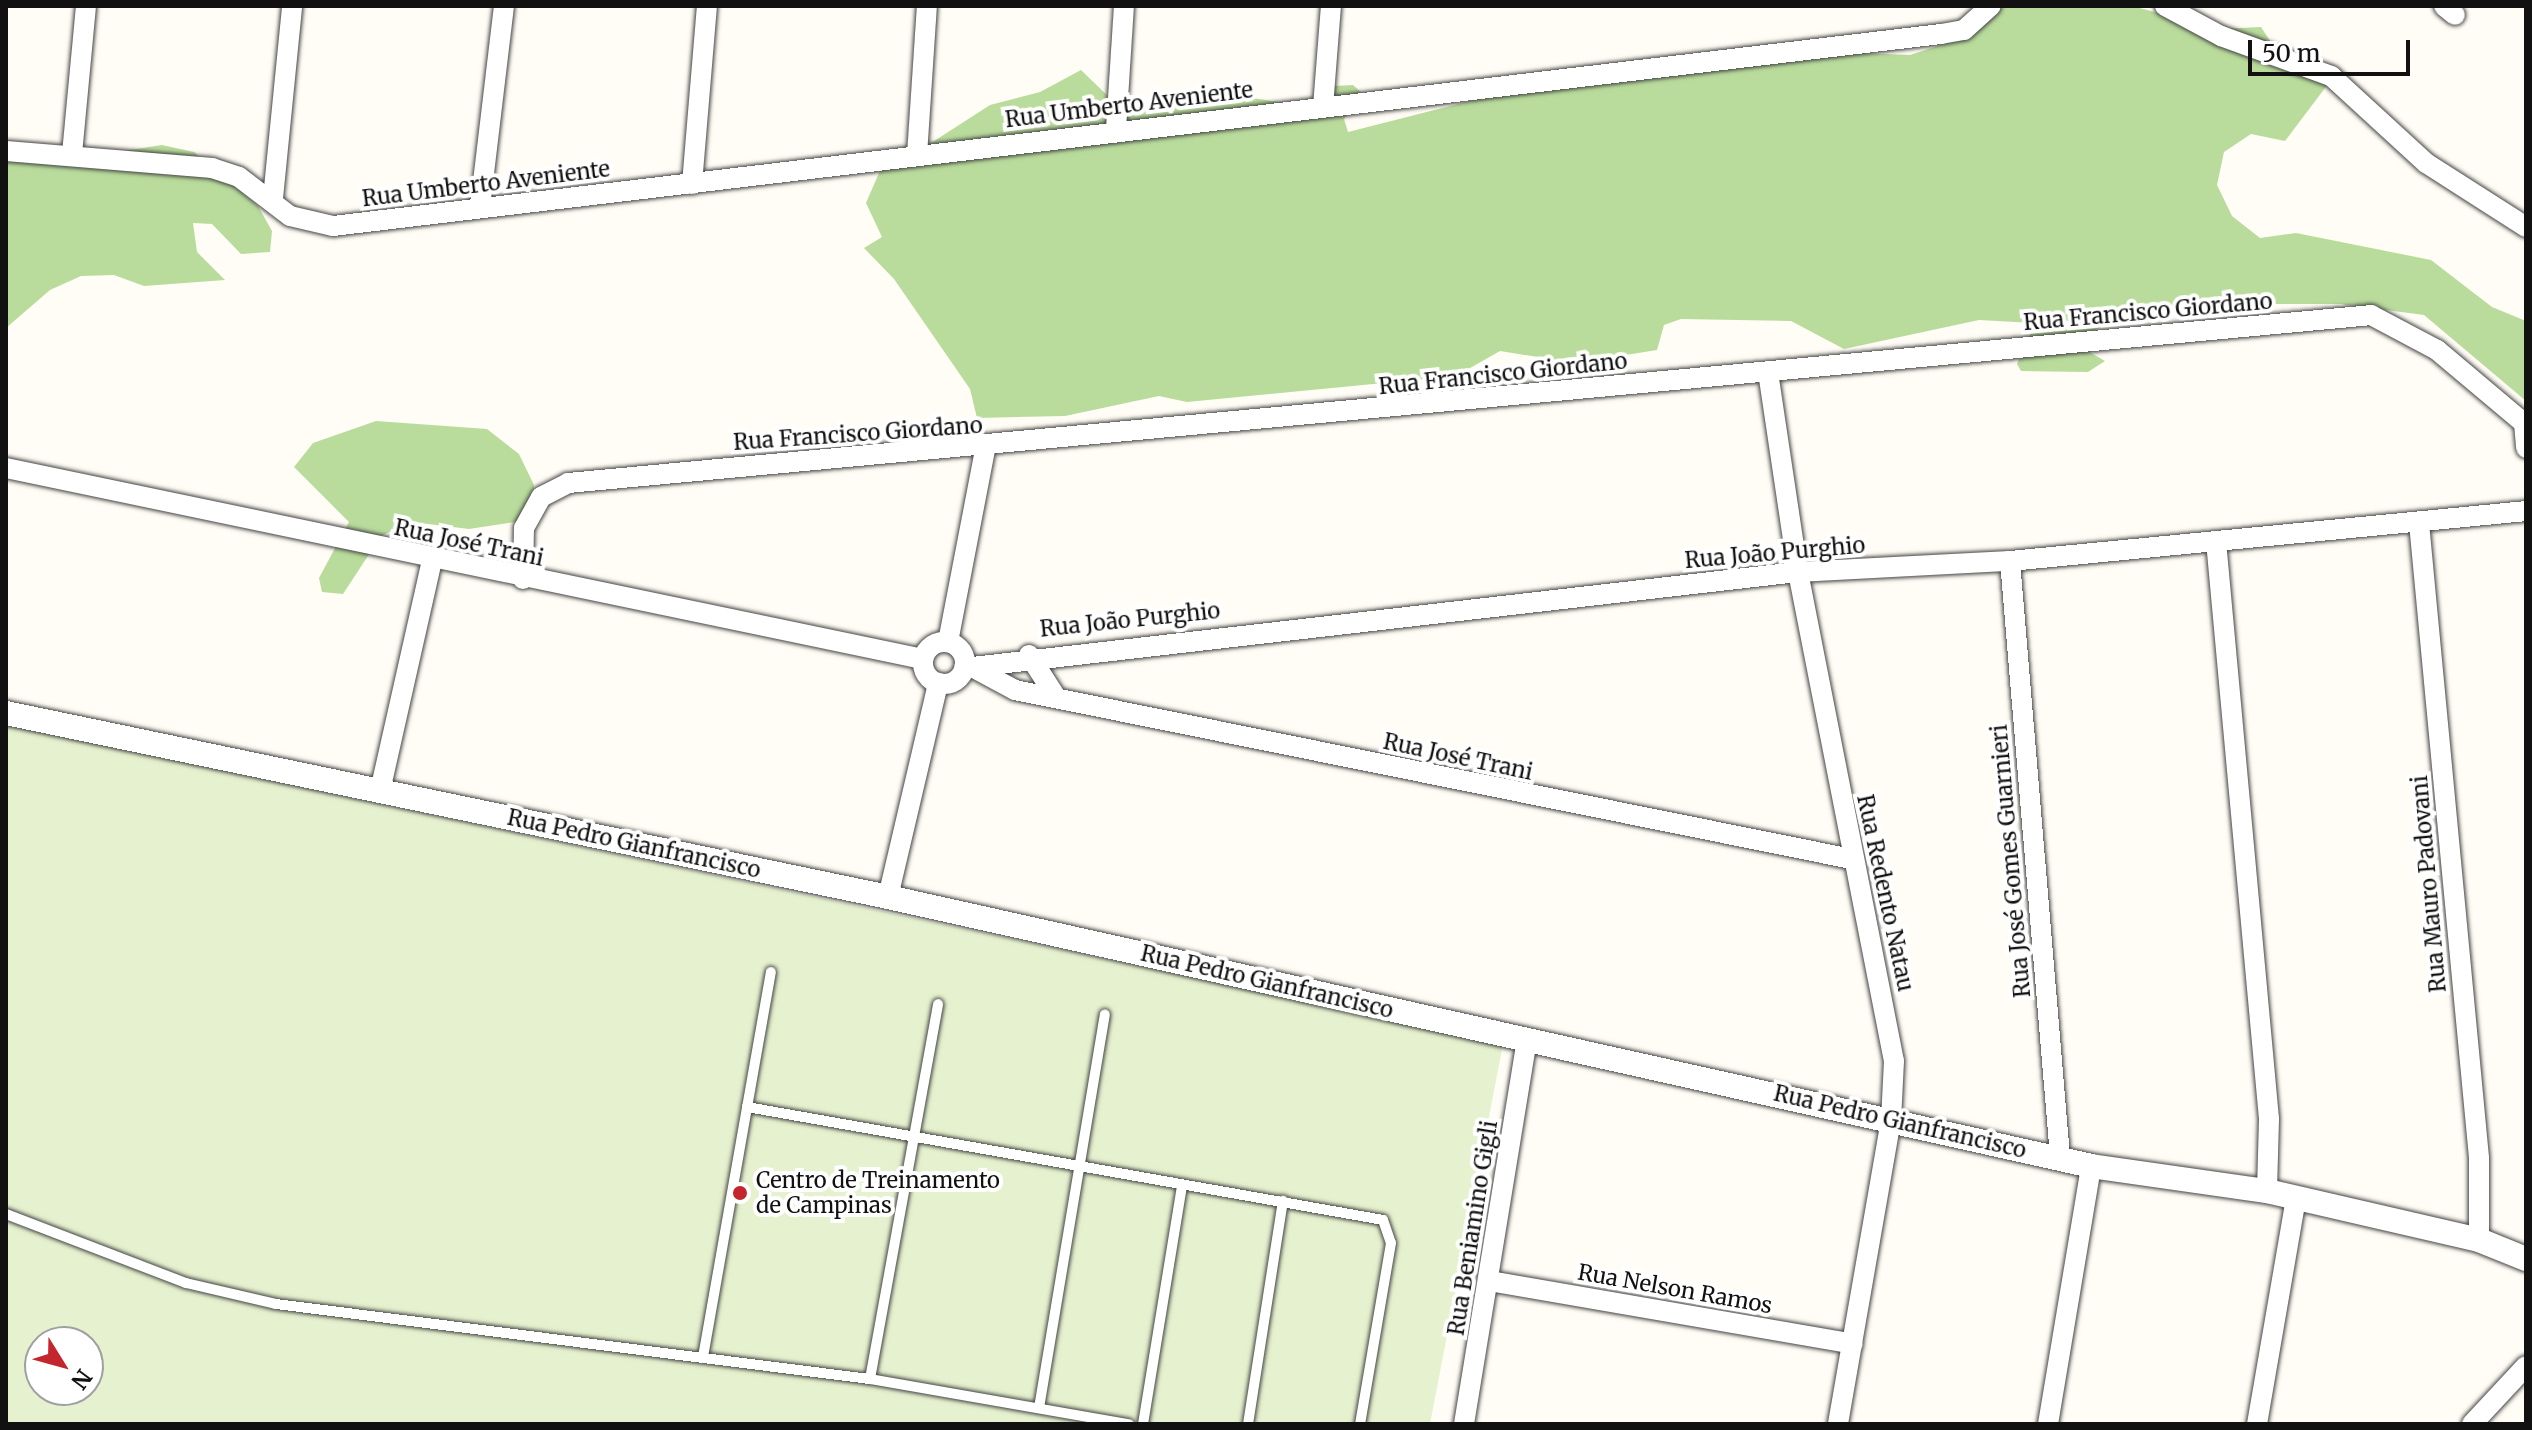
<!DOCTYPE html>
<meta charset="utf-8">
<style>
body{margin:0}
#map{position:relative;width:2532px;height:1430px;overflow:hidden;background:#fffdf5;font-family:Merriweather,serif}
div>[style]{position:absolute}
.forest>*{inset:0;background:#b9dc9c}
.pitch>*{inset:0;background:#e6f2cf}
.roads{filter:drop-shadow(0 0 2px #444) drop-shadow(0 0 2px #444)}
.service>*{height:10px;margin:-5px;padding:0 5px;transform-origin:5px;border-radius:5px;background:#fff}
.minor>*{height:20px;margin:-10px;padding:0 10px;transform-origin:10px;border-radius:10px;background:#fff}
.minor>.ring{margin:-10px;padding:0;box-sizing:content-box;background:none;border:20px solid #fff;border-radius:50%}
.tertiary>*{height:24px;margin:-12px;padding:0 12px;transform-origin:12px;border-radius:12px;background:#fff}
.dots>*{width:22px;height:22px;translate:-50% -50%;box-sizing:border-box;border:4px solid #fff;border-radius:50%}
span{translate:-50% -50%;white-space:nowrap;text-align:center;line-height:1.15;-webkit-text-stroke:8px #fff;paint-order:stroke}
.street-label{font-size:22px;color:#111}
.poi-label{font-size:22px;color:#111}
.left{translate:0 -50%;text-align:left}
.frame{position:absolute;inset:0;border:8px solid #111;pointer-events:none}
.north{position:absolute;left:24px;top:1326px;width:80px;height:80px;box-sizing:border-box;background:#fff;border:2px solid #a0a0a0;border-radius:50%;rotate:127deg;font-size:22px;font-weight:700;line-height:32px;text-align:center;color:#111}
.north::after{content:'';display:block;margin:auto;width:28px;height:36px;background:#c4262e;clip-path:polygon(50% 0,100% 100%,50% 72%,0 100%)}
.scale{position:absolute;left:2248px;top:40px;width:162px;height:36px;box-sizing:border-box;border:4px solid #111;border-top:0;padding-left:10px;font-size:24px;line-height:28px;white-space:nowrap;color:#111;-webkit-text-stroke:6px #fff;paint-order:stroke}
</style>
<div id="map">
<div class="forest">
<i style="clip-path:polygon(2000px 6px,2132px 6px,2219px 29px,2261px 27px,2287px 67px,2328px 84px,2285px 141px,2251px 134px,2224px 152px,2217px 185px,2232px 216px,2260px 238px,2296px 233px,2431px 260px,2492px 307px,2526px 321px,2526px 401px,2424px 315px,2340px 304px,2211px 304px,2113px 321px,2072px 342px,2105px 361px,2088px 372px,2021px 371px,2017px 364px,2035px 323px,1979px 320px,1844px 349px,1791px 321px,1681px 319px,1664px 325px,1657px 350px,1575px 363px,1500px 351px,1456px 376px,1187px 402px,1159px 396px,1065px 416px,977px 418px,970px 389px,894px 279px,864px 248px,882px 237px,866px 203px,885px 159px,914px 154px,990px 105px,1040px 92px,1081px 70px,1111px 99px,1148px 109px,1246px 97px,1304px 106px,1334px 86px,1353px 85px,1364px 95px,1344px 119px,1348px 132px,1592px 70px,1785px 50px,1910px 55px,1959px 39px)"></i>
<i style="clip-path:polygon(6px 143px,123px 151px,162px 145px,194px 152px,258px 206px,272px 231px,270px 252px,241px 254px,212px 224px,193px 223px,197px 252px,225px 280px,144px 286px,114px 275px,81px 276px,50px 290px,6px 328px)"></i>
<i style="clip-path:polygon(376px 421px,487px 429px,519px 454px,534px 485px,534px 519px,469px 529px,412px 522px,381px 536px,343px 594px,322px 592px,319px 578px,349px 522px,294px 467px,313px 443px)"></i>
</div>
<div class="pitch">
<i style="clip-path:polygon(evenodd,6px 724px,1503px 1044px,1430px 1424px,6px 1424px,6px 724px,40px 1342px,88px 1342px,88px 1390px,40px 1390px,40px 1342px)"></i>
</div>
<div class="roads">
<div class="service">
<i style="left:747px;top:1107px;width:646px;rotate:10.07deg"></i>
<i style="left:1383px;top:1220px;width:24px;rotate:71deg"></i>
<i style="left:1391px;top:1243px;width:184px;rotate:99.7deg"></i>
<i style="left:6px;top:1214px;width:193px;rotate:21deg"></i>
<i style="left:186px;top:1283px;width:92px;rotate:13.1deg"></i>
<i style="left:276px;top:1304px;width:599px;rotate:7.2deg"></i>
<i style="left:870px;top:1379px;width:263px;rotate:9.9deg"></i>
<i style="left:703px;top:1357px;width:391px;rotate:-80deg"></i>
<i style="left:870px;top:1379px;width:381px;rotate:-79.7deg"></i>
<i style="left:1039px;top:1408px;width:399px;rotate:-80.5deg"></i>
<i style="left:1143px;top:1424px;width:241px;rotate:-80.7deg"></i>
<i style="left:1248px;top:1424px;width:226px;rotate:-81.1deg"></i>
</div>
<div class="minor">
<i style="left:2165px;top:6px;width:64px;rotate:28.2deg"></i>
<i style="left:2221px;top:36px;width:117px;rotate:20deg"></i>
<i style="left:2331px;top:76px;width:129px;rotate:42.5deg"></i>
<i style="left:2426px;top:163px;width:119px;rotate:32.6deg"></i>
<i style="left:2444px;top:6px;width:14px;rotate:39deg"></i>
<i style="left:1323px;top:107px;width:101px;rotate:-85.5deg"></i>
<i style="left:1116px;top:129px;width:123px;rotate:-86.3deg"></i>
<i style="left:6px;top:151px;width:207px;rotate:4.7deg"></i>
<i style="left:212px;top:168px;width:28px;rotate:18deg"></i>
<i style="left:239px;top:177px;width:64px;rotate:37.4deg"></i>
<i style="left:290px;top:216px;width:44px;rotate:13.1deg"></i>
<i style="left:333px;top:226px;width:1619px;rotate:-6.81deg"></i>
<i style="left:1941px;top:34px;width:23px;rotate:-10deg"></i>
<i style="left:1964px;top:30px;width:36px;rotate:-42deg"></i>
<i style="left:72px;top:154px;width:149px;rotate:-84.6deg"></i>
<i style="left:917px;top:155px;width:149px;rotate:-86.2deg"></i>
<i style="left:692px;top:184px;width:179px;rotate:-85.2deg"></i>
<i style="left:273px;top:198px;width:193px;rotate:-84.3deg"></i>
<i style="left:480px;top:207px;width:202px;rotate:-83.2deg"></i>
<i style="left:1768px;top:372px;width:202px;rotate:81.5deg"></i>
<i style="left:1798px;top:572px;width:498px;rotate:78.9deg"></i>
<i style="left:1894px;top:1061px;width:59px;rotate:92.9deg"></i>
<i style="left:1891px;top:1120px;width:309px;rotate:99.9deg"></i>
<i style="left:2524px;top:423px;width:25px;rotate:85deg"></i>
<i style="left:6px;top:468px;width:937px;rotate:11.77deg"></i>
<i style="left:2419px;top:523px;width:638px;rotate:84.6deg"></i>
<i style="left:2479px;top:1158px;width:82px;rotate:90deg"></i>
<i style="left:2216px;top:541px;width:580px;rotate:84.76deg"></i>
<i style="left:2269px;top:1119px;width:72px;rotate:91.6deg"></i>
<i style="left:2010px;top:561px;width:598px;rotate:85.2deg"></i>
<i style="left:523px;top:579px;width:51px;rotate:-88.9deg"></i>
<i style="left:524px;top:528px;width:35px;rotate:-61deg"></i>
<i style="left:541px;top:497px;width:30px;rotate:-27deg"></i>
<i style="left:568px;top:483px;width:1811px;rotate:-5.32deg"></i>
<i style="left:2371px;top:315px;width:75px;rotate:27.9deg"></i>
<i style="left:2437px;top:350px;width:116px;rotate:40.1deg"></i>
<i style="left:948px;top:642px;width:197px;rotate:-79.1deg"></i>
<i class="ring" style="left:923px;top:642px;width:22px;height:22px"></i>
<i style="left:1029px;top:655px;width:50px;rotate:57.3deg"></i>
<i style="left:972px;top:667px;width:49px;rotate:28.1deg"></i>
<i style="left:1015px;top:690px;width:854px;rotate:11.42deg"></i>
<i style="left:964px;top:668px;width:840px;rotate:-6.57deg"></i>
<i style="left:1798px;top:572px;width:212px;rotate:-3deg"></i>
<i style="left:2010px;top:561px;width:518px;rotate:-5.53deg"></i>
<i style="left:380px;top:791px;width:237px;rotate:-77.3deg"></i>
<i style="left:888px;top:897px;width:220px;rotate:-76.8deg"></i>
<i style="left:1490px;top:1281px;width:368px;rotate:9.8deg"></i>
<i style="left:1464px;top:1424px;width:389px;rotate:-80.7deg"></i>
<i style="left:2048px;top:1424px;width:262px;rotate:-80.5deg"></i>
<i style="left:2257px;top:1424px;width:229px;rotate:-80.2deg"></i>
<i style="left:2472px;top:1424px;width:79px;rotate:-47deg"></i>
</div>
<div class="tertiary">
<i style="left:6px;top:713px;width:901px;rotate:11.78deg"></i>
<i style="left:888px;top:897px;width:1233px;rotate:12.6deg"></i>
<i style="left:2091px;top:1166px;width:178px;rotate:8.1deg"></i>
<i style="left:2267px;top:1191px;width:218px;rotate:13deg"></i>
<i style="left:2479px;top:1240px;width:51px;rotate:22deg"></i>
</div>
</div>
<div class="dots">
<i style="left:740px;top:1193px;background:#c4262e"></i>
</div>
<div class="street-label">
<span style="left:1129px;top:105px;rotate:-7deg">Rua Umberto Aveniente</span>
<span style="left:486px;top:184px;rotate:-7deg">Rua Umberto Aveniente</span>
<span style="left:2148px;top:312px;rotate:-5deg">Rua Francisco Giordano</span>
<span style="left:1503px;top:374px;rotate:-6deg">Rua Francisco Giordano</span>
<span style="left:858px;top:434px;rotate:-4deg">Rua Francisco Giordano</span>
<span style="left:469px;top:543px;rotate:12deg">Rua José Trani</span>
<span style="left:1775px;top:553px;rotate:-5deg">Rua João Purghio</span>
<span style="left:1130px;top:620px;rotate:-6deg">Rua João Purghio</span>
<span style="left:1458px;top:757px;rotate:12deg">Rua José Trani</span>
<span style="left:634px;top:844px;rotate:12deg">Rua Pedro Gianfrancisco</span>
<span style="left:2011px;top:861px;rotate:-95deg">Rua José Gomes Guarnieri</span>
<span style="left:2429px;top:884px;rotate:-95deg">Rua Mauro Padovani</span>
<span style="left:1885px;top:893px;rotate:78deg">Rua Redento Natau</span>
<span style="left:1267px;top:982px;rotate:13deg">Rua Pedro Gianfrancisco</span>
<span style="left:1900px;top:1122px;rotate:13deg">Rua Pedro Gianfrancisco</span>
<span style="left:1473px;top:1228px;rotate:-81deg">Rua Beniamino Gigli</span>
<span style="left:1675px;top:1289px;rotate:10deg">Rua Nelson Ramos</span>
</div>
<div class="poi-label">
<span class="left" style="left:756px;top:1193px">Centro de Treinamento<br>de Campinas</span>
</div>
<div class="frame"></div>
<div class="north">N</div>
<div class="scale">50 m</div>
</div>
